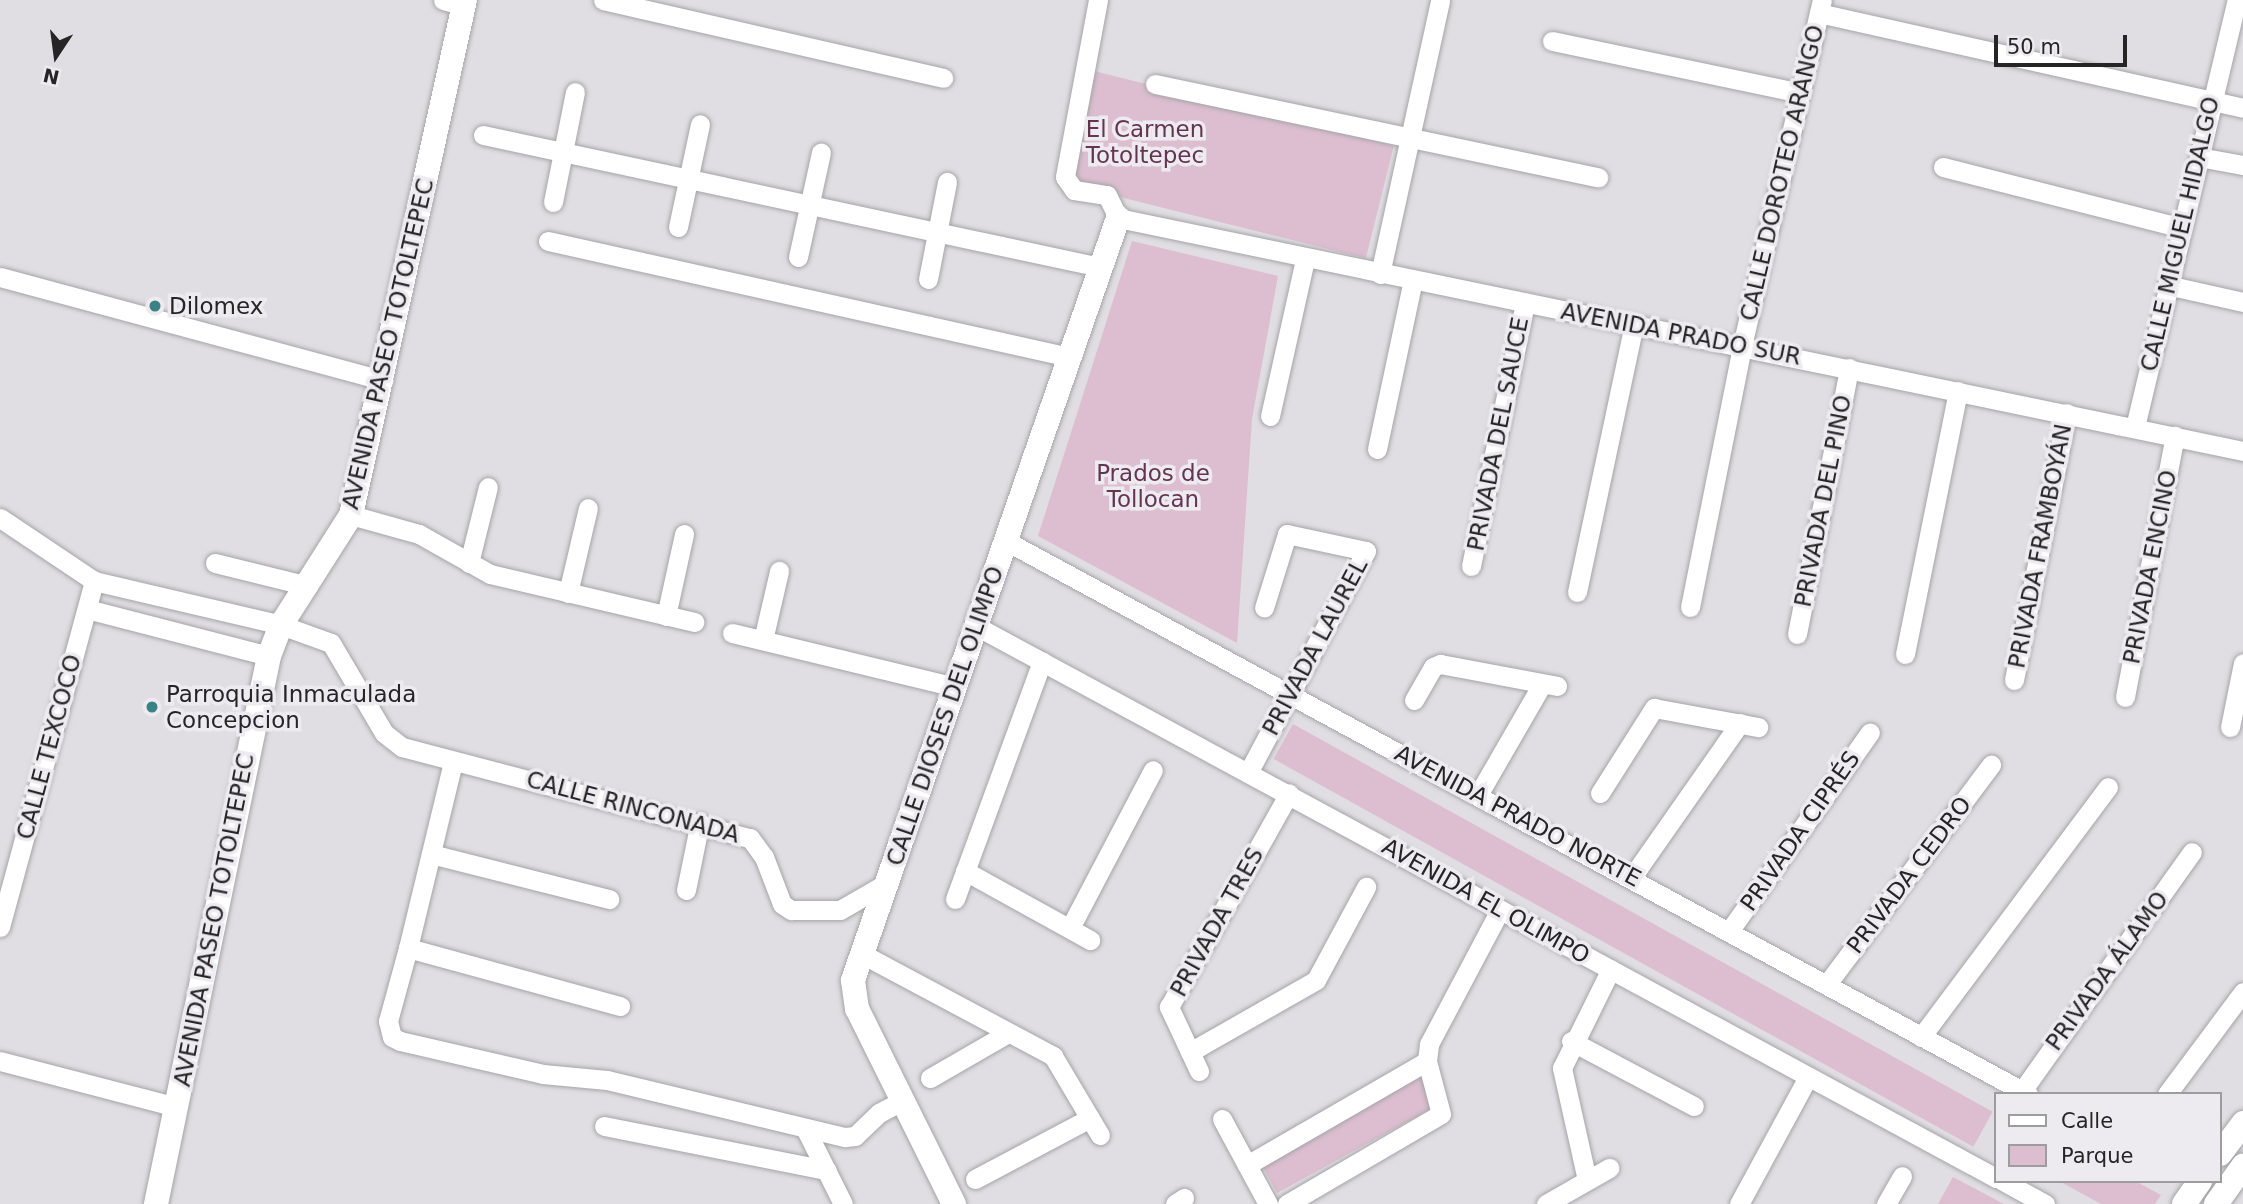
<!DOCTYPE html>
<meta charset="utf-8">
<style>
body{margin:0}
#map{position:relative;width:2243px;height:1204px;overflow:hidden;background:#e0dee2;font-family:"DejaVu Sans",sans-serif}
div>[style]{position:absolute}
.green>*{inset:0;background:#dcbed0;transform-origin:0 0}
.roads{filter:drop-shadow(0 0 2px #a5a4a7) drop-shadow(0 0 2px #a5a4a7)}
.minor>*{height:19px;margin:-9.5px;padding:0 9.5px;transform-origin:9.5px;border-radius:9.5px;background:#fff}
.major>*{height:24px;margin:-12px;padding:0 12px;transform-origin:12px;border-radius:12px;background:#fff}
.dots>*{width:19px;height:19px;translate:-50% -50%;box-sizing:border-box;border:4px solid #edebef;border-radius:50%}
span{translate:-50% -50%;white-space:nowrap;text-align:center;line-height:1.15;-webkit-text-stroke:7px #edebef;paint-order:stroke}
.park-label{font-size:23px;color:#633553}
.street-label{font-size:23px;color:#252526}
.poi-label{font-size:23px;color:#252526}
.left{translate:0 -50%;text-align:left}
.legend{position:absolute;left:1994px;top:1092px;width:228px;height:91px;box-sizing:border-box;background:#edebef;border:2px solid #9d9c9f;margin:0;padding:9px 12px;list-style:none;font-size:21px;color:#252526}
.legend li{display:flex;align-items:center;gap:14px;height:35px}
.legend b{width:35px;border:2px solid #9d9c9f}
.north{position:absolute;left:21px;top:21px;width:70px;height:70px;-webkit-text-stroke:5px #edebef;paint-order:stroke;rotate:193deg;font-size:19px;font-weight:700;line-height:28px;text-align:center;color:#252526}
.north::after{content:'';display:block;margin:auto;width:24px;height:32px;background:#252526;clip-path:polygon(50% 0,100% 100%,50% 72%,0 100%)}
.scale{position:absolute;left:1994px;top:35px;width:133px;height:32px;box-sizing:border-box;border:4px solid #252526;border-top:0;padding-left:9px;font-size:21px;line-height:24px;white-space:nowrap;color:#252526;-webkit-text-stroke:5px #edebef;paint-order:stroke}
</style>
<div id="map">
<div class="green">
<i style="left:1094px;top:71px;width:309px;height:116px;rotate:14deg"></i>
<i style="clip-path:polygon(1132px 241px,1278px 276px,1252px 419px,1237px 643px,1038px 536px)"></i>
<i style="left:1293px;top:724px;width:800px;height:40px;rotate:29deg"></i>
<i style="clip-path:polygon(1423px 1074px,1432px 1108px,1277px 1193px,1263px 1167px)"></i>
<i style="clip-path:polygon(1953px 1177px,2004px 1204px,1938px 1204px)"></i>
<i style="clip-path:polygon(2059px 1181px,2135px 1181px,2161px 1195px,2155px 1204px,2101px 1204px)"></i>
</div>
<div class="roads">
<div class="minor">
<i style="left:443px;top:0;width:22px;rotate:16deg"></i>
<i style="left:603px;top:0;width:349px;rotate:12.9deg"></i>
<i style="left:1098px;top:0;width:180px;rotate:100.6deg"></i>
<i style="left:1065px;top:177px;width:16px;rotate:55deg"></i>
<i style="left:1074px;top:190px;width:33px;rotate:9deg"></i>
<i style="left:1107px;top:195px;width:25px;rotate:64deg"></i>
<i style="left:1118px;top:218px;width:1149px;rotate:11.7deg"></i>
<i style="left:1819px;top:13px;width:435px;rotate:12.6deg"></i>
<i style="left:1552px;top:41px;width:254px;rotate:11.8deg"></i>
<i style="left:1155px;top:84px;width:453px;rotate:11.9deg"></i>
<i style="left:483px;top:135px;width:631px;rotate:12.08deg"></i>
<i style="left:2199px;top:157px;width:45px;rotate:10.3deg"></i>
<i style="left:1943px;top:167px;width:247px;rotate:14.3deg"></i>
<i style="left:553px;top:202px;width:112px;rotate:-78.7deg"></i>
<i style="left:678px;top:227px;width:105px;rotate:-77.9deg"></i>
<i style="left:548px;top:241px;width:534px;rotate:12.55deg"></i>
<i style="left:798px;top:257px;width:107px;rotate:-77.6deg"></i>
<i style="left:1380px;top:274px;width:280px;rotate:-77.6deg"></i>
<i style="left:0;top:277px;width:397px;rotate:15.1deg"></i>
<i style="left:928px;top:279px;width:99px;rotate:-78.9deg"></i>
<i style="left:2167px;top:285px;width:78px;rotate:12.6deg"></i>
<i style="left:1270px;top:416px;width:161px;rotate:-77.4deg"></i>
<i style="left:2135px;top:427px;width:439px;rotate:-76.6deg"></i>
<i style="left:1377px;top:449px;width:173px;rotate:-78deg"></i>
<i style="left:351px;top:515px;width:71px;rotate:15.6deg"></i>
<i style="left:419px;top:534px;width:81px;rotate:29.4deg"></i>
<i style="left:490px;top:574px;width:210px;rotate:13.2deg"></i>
<i style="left:0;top:518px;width:113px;rotate:33.8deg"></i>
<i style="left:94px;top:581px;width:192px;rotate:13.2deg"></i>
<i style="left:281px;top:625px;width:53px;rotate:19.8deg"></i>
<i style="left:331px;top:643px;width:104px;rotate:59.5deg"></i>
<i style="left:384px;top:733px;width:23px;rotate:38deg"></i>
<i style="left:402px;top:747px;width:360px;rotate:14.7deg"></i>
<i style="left:750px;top:838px;width:24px;rotate:54deg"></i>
<i style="left:764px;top:857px;width:50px;rotate:69deg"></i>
<i style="left:782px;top:904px;width:11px;rotate:34deg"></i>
<i style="left:791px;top:910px;width:49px"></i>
<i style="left:840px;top:910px;width:54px;rotate:-29.9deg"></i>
<i style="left:1006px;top:541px;width:1162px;rotate:28.42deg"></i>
<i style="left:215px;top:563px;width:96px;rotate:13.9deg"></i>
<i style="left:469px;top:563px;width:78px;rotate:-76deg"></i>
<i style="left:1471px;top:566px;width:269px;rotate:-78.4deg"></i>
<i style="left:1577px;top:592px;width:274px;rotate:-78deg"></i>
<i style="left:568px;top:593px;width:87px;rotate:-76.8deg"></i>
<i style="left:1690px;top:607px;width:266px;rotate:-78.7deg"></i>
<i style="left:1742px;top:346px;width:355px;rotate:-77deg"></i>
<i style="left:87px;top:609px;width:188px;rotate:14.5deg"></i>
<i style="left:666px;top:616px;width:84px;rotate:-77.6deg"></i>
<i style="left:976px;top:626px;width:1160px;rotate:28.42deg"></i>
<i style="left:732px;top:633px;width:229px;rotate:13.6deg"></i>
<i style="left:1797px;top:634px;width:271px;rotate:-78.9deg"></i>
<i style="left:763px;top:640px;width:71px;rotate:-76.9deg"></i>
<i style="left:1905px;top:654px;width:268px;rotate:-78.6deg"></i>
<i style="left:2014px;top:680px;width:272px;rotate:-78.8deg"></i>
<i style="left:2125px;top:697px;width:266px;rotate:-79.2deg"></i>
<i style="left:1414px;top:700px;width:38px;rotate:-60deg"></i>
<i style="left:1433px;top:667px;width:8px;rotate:-23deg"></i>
<i style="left:1440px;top:664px;width:119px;rotate:10.6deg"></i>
<i style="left:2230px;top:727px;width:65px;rotate:-78.5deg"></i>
<i style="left:453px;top:762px;width:191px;rotate:103.6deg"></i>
<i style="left:408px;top:948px;width:220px;rotate:15.3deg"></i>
<i style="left:1249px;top:771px;width:249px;rotate:-62deg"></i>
<i style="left:1366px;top:551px;width:81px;rotate:-167.9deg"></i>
<i style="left:1287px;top:534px;width:77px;rotate:107.3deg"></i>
<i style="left:1600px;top:793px;width:101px;rotate:-57.6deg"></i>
<i style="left:1654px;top:708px;width:106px;rotate:10.4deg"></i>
<i style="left:1478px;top:795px;width:128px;rotate:-60deg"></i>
<i style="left:431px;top:854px;width:184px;rotate:14.2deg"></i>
<i style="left:965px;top:871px;width:143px;rotate:28.9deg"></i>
<i style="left:1632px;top:877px;width:188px;rotate:-55deg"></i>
<i style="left:686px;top:890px;width:69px;rotate:-78.4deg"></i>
<i style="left:955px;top:899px;width:253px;rotate:-69.9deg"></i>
<i style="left:0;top:927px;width:359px;rotate:-74.8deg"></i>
<i style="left:1070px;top:928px;width:178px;rotate:-62.3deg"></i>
<i style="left:1730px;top:930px;width:242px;rotate:-54.7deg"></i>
<i style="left:408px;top:948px;width:76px;rotate:105.3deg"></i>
<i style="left:388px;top:1021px;width:16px;rotate:76deg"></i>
<i style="left:392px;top:1037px;width:9px;rotate:27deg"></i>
<i style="left:400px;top:1041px;width:147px;rotate:13deg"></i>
<i style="left:543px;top:1074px;width:64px;rotate:5.4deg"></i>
<i style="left:607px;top:1080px;width:245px;rotate:13.5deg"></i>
<i style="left:845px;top:1137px;width:10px;rotate:-6deg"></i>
<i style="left:855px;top:1136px;width:33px;rotate:-44deg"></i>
<i style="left:879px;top:1113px;width:26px;rotate:-28deg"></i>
<i style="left:862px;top:954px;width:217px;rotate:28.1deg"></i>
<i style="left:1053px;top:1056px;width:92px;rotate:59.3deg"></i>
<i style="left:1827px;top:984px;width:274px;rotate:-53.2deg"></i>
<i style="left:1921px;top:1037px;width:312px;rotate:-53.2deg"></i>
<i style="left:1571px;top:1041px;width:139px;rotate:27.9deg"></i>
<i style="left:1190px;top:1052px;width:145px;rotate:-29.7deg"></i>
<i style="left:1316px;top:980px;width:106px;rotate:-61.7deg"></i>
<i style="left:0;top:1061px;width:182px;rotate:14.6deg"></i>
<i style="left:1199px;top:1071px;width:71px;rotate:-115.1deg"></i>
<i style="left:1169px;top:1007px;width:245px;rotate:-60.7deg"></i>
<i style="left:930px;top:1078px;width:90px;rotate:-30deg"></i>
<i style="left:2022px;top:1091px;width:293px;rotate:-54.6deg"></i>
<i style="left:2167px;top:1094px;width:127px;rotate:-53.3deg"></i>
<i style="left:1222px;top:1119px;width:97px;rotate:61.6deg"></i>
<i style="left:604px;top:1126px;width:227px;rotate:11.2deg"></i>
<i style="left:807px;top:1132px;width:80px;rotate:63.4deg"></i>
<i style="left:1247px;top:1165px;width:208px;rotate:-30deg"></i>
<i style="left:975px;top:1179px;width:130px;rotate:-27.9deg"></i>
<i style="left:1587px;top:1180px;width:115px;rotate:-102.6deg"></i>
<i style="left:1562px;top:1068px;width:110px;rotate:-63.7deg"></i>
<i style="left:2003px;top:1181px;width:48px;rotate:28.7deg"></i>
<i style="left:1175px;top:1204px;width:11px;rotate:-34deg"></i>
<i style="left:1287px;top:1204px;width:178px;rotate:-30.3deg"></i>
<i style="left:1441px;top:1114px;width:55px;rotate:-104.8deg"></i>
<i style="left:1427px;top:1061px;width:17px;rotate:-83deg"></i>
<i style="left:1429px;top:1044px;width:152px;rotate:-62.1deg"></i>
<i style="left:1546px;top:1204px;width:73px;rotate:-29.7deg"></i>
<i style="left:1739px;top:1204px;width:145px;rotate:-61.5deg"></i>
<i style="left:1886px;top:1204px;width:32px;rotate:-60deg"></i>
</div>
<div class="major">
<i style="left:2220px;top:1154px;width:39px;rotate:-53deg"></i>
<i style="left:156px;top:1204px;width:560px;rotate:-78.35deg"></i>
<i style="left:269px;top:656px;width:33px;rotate:-69deg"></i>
<i style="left:281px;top:625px;width:130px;rotate:-57.5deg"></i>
<i style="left:351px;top:515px;width:527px;rotate:-77.52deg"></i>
<i style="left:954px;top:1204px;width:218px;rotate:-116.4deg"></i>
<i style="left:857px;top:1009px;width:29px;rotate:-98deg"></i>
<i style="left:853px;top:980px;width:807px;rotate:-70.82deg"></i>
<i style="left:2184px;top:1204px;width:28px;rotate:-55deg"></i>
<i style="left:2216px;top:1204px;width:47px;rotate:-54.6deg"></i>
</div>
</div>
<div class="dots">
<i style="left:155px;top:306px;background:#398286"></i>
<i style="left:152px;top:707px;background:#398286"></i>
</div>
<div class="park-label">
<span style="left:1145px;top:142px">El Carmen<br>Totoltepec</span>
<span style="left:1153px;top:486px">Prados de<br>Tollocan</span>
</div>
<div class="street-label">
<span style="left:1782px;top:173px;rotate:-77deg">CALLE DOROTEO ARANGO</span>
<span style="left:2180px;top:234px;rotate:-77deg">CALLE MIGUEL HIDALGO</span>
<span style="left:1681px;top:334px;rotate:11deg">AVENIDA PRADO SUR</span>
<span style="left:388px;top:344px;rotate:-77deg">AVENIDA PASEO TOTOLTEPEC</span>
<span style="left:1498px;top:434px;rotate:-79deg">PRIVADA DEL SAUCE</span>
<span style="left:1823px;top:501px;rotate:-79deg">PRIVADA DEL PINO</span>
<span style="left:2040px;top:546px;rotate:-79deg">PRIVADA FRAMBOYÁN</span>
<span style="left:2150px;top:567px;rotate:-79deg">PRIVADA ENCINO</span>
<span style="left:1315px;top:647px;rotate:-62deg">PRIVADA LAUREL</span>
<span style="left:945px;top:716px;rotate:-71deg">CALLE DIOSES DEL OLIMPO</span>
<span style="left:49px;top:747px;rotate:-75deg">CALLE TEXCOCO</span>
<span style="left:633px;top:807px;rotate:15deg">CALLE RINCONADA</span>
<span style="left:1518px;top:816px;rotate:28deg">AVENIDA PRADO NORTE</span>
<span style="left:1800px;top:831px;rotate:-55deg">PRIVADA CIPRÉS</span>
<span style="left:1909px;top:875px;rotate:-53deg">PRIVADA CEDRO</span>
<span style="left:1486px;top:901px;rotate:29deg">AVENIDA EL OLIMPO</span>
<span style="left:214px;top:920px;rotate:-79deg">AVENIDA PASEO TOTOLTEPEC</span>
<span style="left:1217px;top:922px;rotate:-61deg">PRIVADA TRES</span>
<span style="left:2107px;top:971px;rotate:-54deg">PRIVADA ÁLAMO</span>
</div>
<div class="poi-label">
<span class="left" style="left:169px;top:306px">Dilomex</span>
<span class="left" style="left:166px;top:707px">Parroquia Inmaculada<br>Concepcion</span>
</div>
<ul class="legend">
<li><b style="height:9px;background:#fff"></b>Calle</li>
<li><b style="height:19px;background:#dcbed0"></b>Parque</li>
</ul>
<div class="north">N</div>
<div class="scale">50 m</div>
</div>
